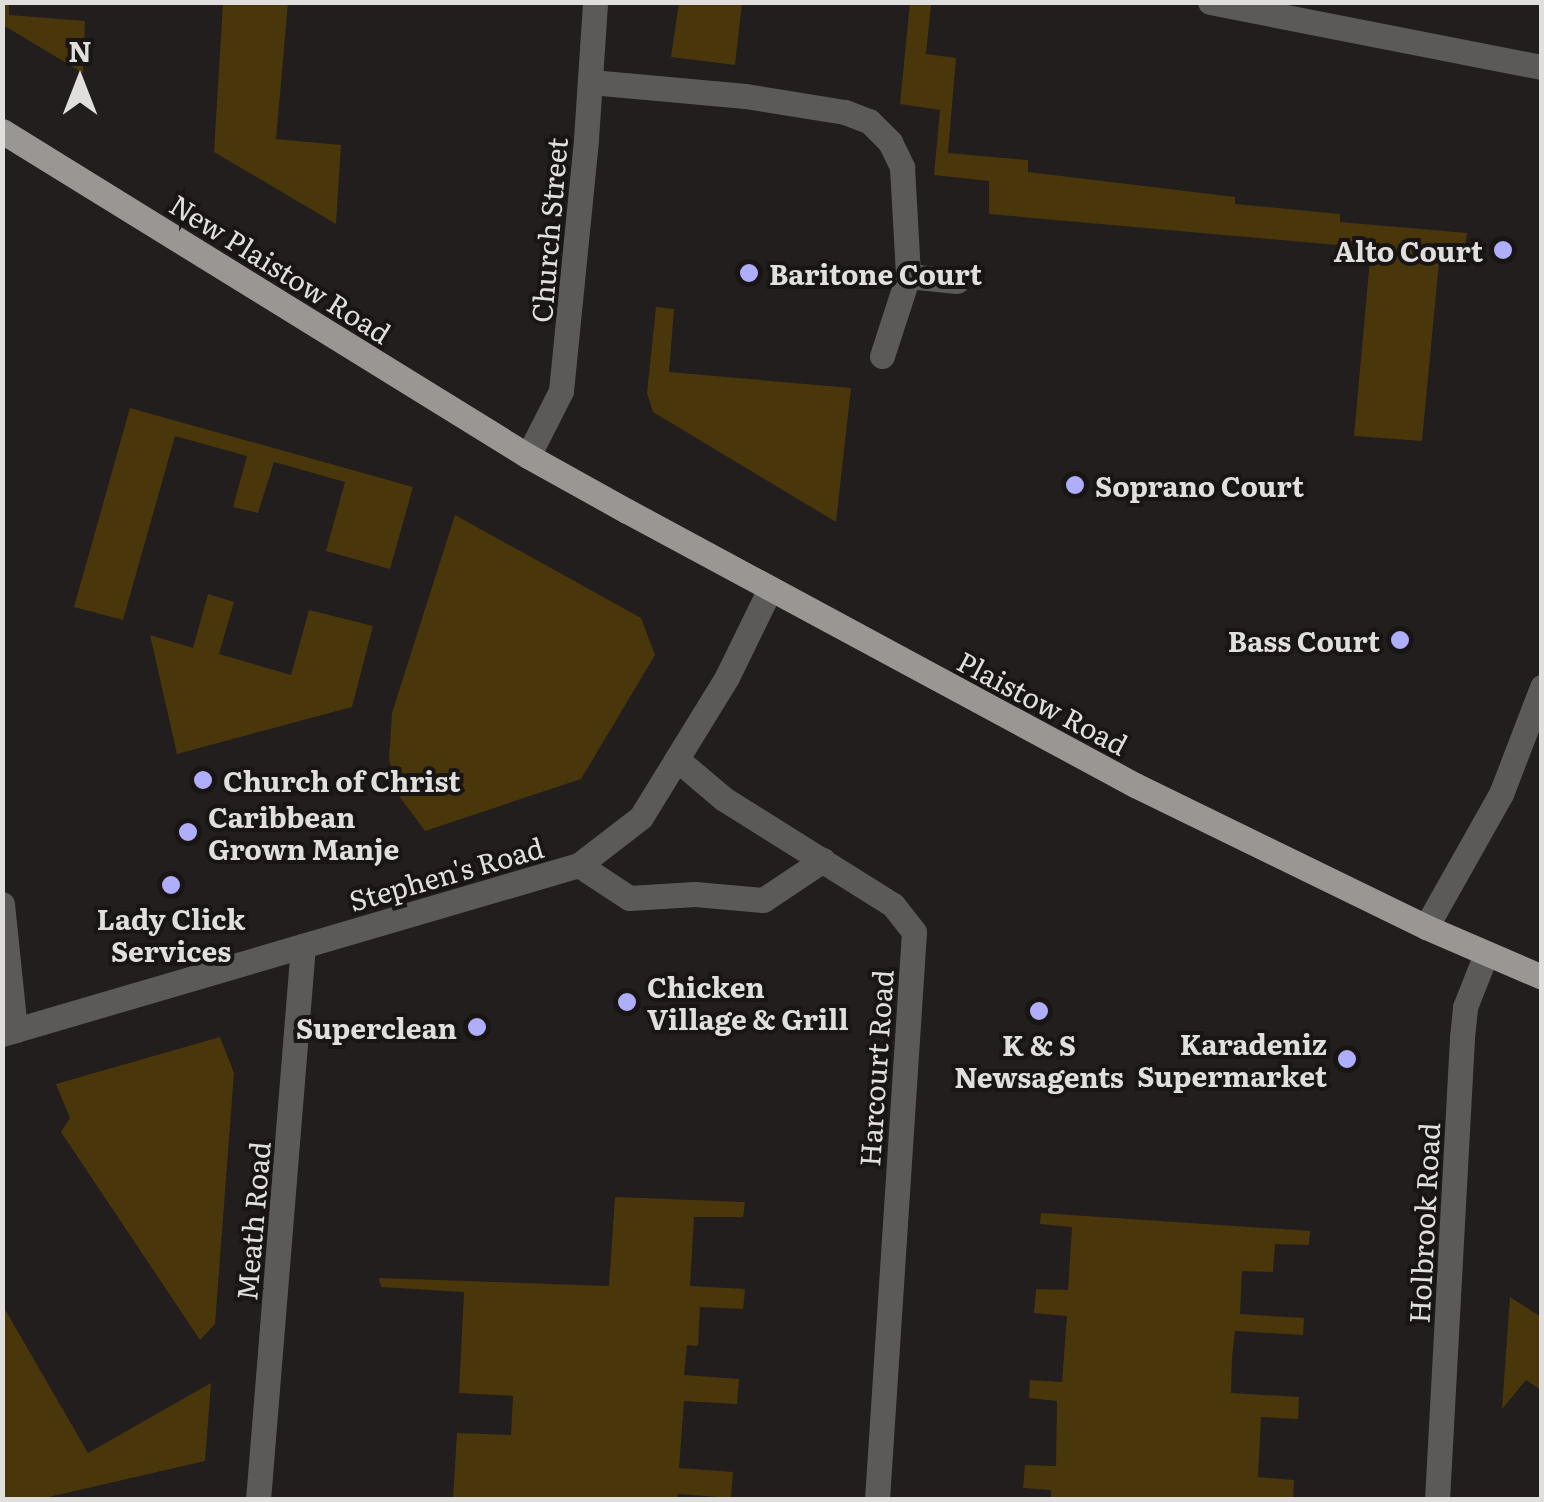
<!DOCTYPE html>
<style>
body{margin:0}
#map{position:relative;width:1544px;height:1502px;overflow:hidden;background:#211e1d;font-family:Literata,serif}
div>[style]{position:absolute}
.green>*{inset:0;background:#49360b}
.minor>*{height:25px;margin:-12.5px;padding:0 12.5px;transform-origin:12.5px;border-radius:12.5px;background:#5c5a59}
.major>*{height:25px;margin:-12.5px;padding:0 12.5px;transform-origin:12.5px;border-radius:12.5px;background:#999694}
.dots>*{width:28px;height:28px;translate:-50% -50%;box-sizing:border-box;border:5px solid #181514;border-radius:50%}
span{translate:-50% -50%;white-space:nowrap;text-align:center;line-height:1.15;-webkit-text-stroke:8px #181514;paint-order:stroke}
.street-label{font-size:28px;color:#e1dfde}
.poi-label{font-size:28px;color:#e1dfde;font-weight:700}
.right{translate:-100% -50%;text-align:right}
.left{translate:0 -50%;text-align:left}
.frame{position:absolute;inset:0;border:5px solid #e1dfde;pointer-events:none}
.north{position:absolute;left:30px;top:30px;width:100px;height:100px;-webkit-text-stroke:8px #181514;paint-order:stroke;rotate:0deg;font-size:28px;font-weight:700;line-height:40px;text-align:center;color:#e1dfde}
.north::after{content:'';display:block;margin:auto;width:35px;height:45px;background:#e1dfde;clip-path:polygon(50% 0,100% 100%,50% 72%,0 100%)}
</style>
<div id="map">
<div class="green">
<i style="clip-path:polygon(3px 2px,9px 3px,9px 15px,85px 21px,83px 73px,3px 25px)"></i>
<i style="clip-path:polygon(223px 3px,288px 3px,276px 139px,341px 145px,336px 224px,214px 152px)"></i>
<i style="clip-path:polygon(679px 3px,742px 3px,735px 65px,671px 57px)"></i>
<i style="clip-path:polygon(910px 3px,931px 4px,926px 54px,956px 58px,948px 153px,1028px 160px,1028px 172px,1235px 197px,1235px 204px,1340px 214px,1340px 222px,1467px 233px,1463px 263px,1439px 262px,1422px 441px,1354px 436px,1371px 248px,989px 214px,989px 181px,934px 175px,940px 110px,900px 104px)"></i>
<i style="clip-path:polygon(656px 307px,674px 309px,669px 372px,851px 388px,836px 522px,653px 412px,647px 393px)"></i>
<i style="clip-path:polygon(130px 408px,413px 487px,390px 569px,326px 551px,345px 482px,274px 462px,258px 513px,233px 507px,247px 456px,175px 436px,123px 620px,74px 607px)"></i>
<i style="clip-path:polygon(455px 515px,641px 618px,655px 655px,581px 779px,425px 831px,399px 796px,389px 759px,392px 713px)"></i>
<i style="clip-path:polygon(208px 594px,234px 602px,219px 654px,291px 675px,309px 610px,373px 626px,352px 707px,177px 754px,150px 635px,193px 648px)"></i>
<i style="clip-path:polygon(220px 1037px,234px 1073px,215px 1324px,200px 1340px,61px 1132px,70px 1118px,56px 1084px)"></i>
<i style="clip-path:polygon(615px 1197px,745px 1202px,743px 1217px,694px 1217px,690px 1286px,745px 1289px,744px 1301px,743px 1309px,700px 1307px,698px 1346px,687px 1345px,684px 1375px,739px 1379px,737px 1404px,684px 1401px,679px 1468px,733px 1472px,731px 1498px,678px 1494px,677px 1500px,453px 1499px,457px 1433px,511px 1435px,513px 1396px,459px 1393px,464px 1292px,381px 1287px,379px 1278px,609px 1286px)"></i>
<i style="clip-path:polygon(1041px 1213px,1310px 1231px,1309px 1245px,1275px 1244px,1273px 1272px,1242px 1271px,1240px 1314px,1304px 1318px,1303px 1335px,1235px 1331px,1232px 1357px,1231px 1393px,1299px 1397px,1298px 1419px,1261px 1417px,1258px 1477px,1294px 1480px,1293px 1499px,1051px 1500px,1051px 1490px,1023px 1488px,1025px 1465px,1056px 1466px,1057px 1401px,1029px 1398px,1030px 1380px,1062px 1382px,1067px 1316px,1034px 1313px,1036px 1289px,1068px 1290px,1072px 1227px,1040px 1224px)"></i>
<i style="clip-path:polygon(1510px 1297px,1541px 1317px,1541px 1390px,1526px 1380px,1502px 1409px)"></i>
<i style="clip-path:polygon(3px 1306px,88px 1453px,211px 1383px,205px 1461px,40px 1499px,3px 1499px)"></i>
</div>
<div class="minor">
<i style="left:1210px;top:2px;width:338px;rotate:11.1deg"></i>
<i style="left:591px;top:82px;width:155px;rotate:5.2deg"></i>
<i style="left:745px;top:96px;width:101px;rotate:9.1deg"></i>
<i style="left:845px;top:112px;width:26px;rotate:21deg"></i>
<i style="left:869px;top:121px;width:30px;rotate:45deg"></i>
<i style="left:890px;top:142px;width:28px;rotate:64deg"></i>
<i style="left:902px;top:167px;width:109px;rotate:86.8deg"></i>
<i style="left:908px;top:276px;width:49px;rotate:5.8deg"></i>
<i style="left:882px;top:356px;width:84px;rotate:-72deg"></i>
<i style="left:528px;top:456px;width:73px;rotate:-63.1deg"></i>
<i style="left:561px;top:391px;width:253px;rotate:-84.3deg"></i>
<i style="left:586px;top:139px;width:137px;rotate:-86.2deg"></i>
<i style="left:679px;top:761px;width:59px;rotate:40.2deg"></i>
<i style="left:724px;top:799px;width:199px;rotate:32.1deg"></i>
<i style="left:893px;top:905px;width:34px;rotate:52deg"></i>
<i style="left:914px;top:932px;width:569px;rotate:93.73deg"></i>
<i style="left:579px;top:865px;width:60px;rotate:33.4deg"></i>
<i style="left:629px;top:898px;width:66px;rotate:-3.5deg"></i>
<i style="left:695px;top:894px;width:68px;rotate:5deg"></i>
<i style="left:763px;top:900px;width:72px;rotate:-33.7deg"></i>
<i style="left:2px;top:904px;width:127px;rotate:84.1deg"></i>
<i style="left:1426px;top:927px;width:153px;rotate:-60.6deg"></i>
<i style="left:1501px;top:794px;width:115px;rotate:-69deg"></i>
<i style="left:2px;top:1034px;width:601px;rotate:-16.33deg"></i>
<i style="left:579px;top:865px;width:78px;rotate:-37.7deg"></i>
<i style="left:641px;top:817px;width:164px;rotate:-58.4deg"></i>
<i style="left:727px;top:677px;width:98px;rotate:-64deg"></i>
<i style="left:258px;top:1500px;width:556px;rotate:-85.36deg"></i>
<i style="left:1437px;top:1500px;width:464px;rotate:-86.9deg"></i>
<i style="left:1462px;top:1037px;width:30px;rotate:-84deg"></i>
<i style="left:1465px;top:1007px;width:57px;rotate:-68.4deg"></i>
</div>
<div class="major">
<i style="left:2px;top:131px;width:618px;rotate:31.71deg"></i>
<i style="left:528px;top:456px;width:113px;rotate:29.1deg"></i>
<i style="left:627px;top:511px;width:577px;rotate:28.34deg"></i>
<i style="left:1135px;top:785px;width:324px;rotate:26deg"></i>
<i style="left:1426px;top:927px;width:126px;rotate:23.3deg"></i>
</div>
<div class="dots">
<i style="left:1503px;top:250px;background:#afaefa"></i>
<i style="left:749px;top:273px;background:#afaefa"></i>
<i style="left:1075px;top:485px;background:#afaefa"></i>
<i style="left:1400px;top:640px;background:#afaefa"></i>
<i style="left:203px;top:780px;background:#afaefa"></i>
<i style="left:188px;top:832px;background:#afaefa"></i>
<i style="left:171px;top:885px;background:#afaefa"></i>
<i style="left:627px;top:1002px;background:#afaefa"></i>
<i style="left:1039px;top:1011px;background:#afaefa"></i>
<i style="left:477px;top:1027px;background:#afaefa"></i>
<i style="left:1347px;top:1059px;background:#afaefa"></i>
</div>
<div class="street-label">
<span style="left:548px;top:230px;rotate:-85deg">Church Street</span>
<span style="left:281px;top:268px;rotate:32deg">New Plaistow Road</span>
<span style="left:1043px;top:702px;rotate:28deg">Plaistow Road</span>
<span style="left:446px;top:873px;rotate:-16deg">Stephen's Road</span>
<span style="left:875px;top:1068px;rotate:-86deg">Harcourt Road</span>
<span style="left:252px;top:1221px;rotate:-85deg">Meath Road</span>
<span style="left:1423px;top:1223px;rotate:-87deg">Holbrook Road</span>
</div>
<div class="poi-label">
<span class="right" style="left:1483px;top:250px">Alto Court</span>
<span class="left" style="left:769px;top:273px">Baritone Court</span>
<span class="left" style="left:1095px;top:485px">Soprano Court</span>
<span class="right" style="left:1380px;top:640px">Bass Court</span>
<span class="left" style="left:223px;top:780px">Church of Christ</span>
<span class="left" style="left:208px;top:832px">Caribbean<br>Grown Manje</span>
<span style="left:171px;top:934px">Lady Click<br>Services</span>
<span class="left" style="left:647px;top:1002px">Chicken<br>Village &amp; Grill</span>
<span class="right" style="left:457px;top:1027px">Superclean</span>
<span class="right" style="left:1327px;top:1059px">Karadeniz<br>Supermarket</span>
<span style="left:1039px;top:1060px">K &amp; S<br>Newsagents</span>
</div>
<div class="frame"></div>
<div class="north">N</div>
</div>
